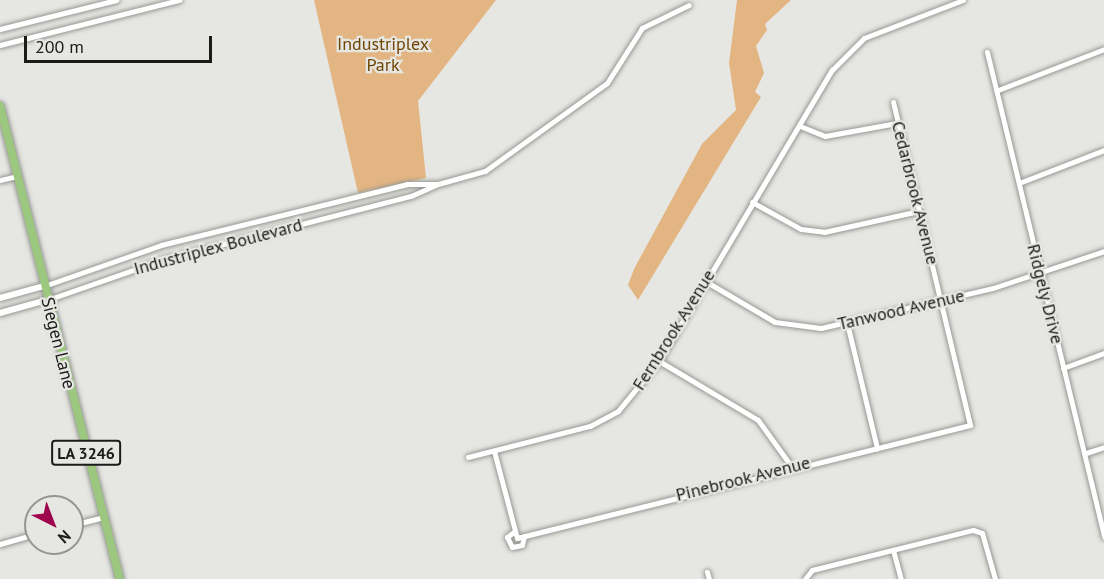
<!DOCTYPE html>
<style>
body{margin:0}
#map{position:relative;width:1104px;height:579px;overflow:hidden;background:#e6e7e3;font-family:"PT Sans",sans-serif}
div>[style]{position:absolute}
.green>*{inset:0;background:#e3b582}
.roads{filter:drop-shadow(0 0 2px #979894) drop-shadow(0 0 2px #979894)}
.minor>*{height:5px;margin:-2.5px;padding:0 2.5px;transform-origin:2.5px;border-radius:2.5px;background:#fff}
.tertiary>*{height:6px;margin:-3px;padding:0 3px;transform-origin:3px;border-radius:3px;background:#fff}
.primary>*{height:8px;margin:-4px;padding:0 4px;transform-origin:4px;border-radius:4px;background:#9bc77e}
span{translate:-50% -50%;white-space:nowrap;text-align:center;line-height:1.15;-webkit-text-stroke:4.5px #e6e7e3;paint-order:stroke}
.shield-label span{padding:2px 4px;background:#e6e7e3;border:2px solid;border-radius:4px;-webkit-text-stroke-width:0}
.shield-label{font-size:16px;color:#1b1b1a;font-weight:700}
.park-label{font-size:18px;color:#704503}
.street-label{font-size:18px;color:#1b1b1a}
.north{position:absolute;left:24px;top:495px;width:60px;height:60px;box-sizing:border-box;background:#e6e7e3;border:2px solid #959593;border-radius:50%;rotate:138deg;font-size:16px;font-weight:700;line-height:24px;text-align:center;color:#1b1b1a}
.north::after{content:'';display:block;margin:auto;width:21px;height:27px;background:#9e054d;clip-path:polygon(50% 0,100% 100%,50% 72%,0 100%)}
.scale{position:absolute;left:24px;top:36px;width:188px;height:27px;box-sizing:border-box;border:3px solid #1b1b1a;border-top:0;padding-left:8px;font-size:18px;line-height:21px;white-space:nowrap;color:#1b1b1a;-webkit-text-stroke:4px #e6e7e3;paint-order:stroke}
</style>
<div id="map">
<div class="green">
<i style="clip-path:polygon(314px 0,496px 0,418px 101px,426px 178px,358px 193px)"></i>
<i style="clip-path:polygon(737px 0,791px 0,765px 24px,767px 30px,756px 46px,764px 73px,755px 92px,761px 97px,638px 300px,628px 285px,634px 269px,702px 144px,736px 110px,729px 63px)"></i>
</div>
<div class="roads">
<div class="minor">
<i style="left:0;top:29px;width:120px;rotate:-14deg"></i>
<i style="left:0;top:45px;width:185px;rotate:-14.1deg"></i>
<i style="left:987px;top:52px;width:499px;rotate:76.4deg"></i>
<i style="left:998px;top:90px;width:114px;rotate:-21.1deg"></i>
<i style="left:800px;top:126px;width:27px;rotate:22deg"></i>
<i style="left:825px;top:136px;width:73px;rotate:-10.2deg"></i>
<i style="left:0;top:180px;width:18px;rotate:-13deg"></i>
<i style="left:1019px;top:183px;width:91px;rotate:-21.2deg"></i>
<i style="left:752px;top:202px;width:56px;rotate:28.9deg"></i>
<i style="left:801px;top:229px;width:23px;rotate:7deg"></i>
<i style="left:824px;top:232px;width:97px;rotate:-12.5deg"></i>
<i style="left:705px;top:281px;width:81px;rotate:30.4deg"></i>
<i style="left:775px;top:322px;width:46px;rotate:7.4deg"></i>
<i style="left:821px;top:328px;width:177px;rotate:-13.1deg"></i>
<i style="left:993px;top:288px;width:117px;rotate:-18.4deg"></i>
<i style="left:44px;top:286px;width:124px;rotate:-19.3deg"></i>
<i style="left:161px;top:245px;width:253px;rotate:-13.9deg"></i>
<i style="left:407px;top:184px;width:31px"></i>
<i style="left:438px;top:184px;width:49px;rotate:-15.5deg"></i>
<i style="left:485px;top:171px;width:150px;rotate:-35.8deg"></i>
<i style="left:607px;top:83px;width:65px;rotate:-57.5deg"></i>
<i style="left:642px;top:28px;width:52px;rotate:-26.1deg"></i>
<i style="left:47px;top:300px;width:125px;rotate:-19.2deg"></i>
<i style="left:165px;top:259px;width:254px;rotate:-14.4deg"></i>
<i style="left:411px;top:196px;width:27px;rotate:-24deg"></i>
<i style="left:847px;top:323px;width:129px;rotate:76.5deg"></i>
<i style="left:659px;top:361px;width:115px;rotate:30.8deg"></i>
<i style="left:758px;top:420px;width:57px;rotate:54.3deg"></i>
<i style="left:1063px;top:368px;width:44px;rotate:-20.1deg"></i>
<i style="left:494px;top:451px;width:90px;rotate:75.2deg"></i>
<i style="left:517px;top:538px;width:467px;rotate:-14deg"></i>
<i style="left:970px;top:425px;width:332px;rotate:-103.4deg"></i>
<i style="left:1086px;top:453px;width:19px;rotate:-18deg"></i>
<i style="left:468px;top:457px;width:126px;rotate:-14.3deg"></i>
<i style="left:590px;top:426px;width:32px;rotate:-28deg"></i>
<i style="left:618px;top:411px;width:65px;rotate:-50.6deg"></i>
<i style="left:659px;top:361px;width:339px;rotate:-59.3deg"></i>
<i style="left:832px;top:70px;width:45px;rotate:-45deg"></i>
<i style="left:864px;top:38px;width:106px;rotate:-21deg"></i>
<i style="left:72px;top:525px;width:33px;rotate:-14deg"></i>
<i style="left:515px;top:531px;width:10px;rotate:143deg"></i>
<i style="left:507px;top:537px;width:11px;rotate:63deg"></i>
<i style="left:512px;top:547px;width:10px;rotate:-11deg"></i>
<i style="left:522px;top:545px;width:9px;rotate:-77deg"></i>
<i style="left:0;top:544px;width:37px;rotate:-16deg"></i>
<i style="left:893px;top:550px;width:30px;rotate:75deg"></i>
<i style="left:707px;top:572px;width:7px;rotate:74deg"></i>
<i style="left:805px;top:579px;width:11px;rotate:-52deg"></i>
<i style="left:812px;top:570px;width:166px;rotate:-14deg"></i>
<i style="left:973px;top:530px;width:9px;rotate:18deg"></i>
<i style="left:982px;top:533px;width:48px;rotate:74.2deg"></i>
</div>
<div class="tertiary">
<i style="left:0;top:298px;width:46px;rotate:-15.3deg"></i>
<i style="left:0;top:313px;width:49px;rotate:-15.5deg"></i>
</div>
<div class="primary">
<i style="left:0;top:106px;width:488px;rotate:75.8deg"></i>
</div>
</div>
<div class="shield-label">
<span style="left:86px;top:453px">LA 3246</span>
</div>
<div class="park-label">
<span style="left:383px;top:55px">Industriplex<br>Park</span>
</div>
<div class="street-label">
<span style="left:915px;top:193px;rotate:76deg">Cedarbrook Avenue</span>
<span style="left:218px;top:247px;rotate:-15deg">Industriplex Boulevard</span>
<span style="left:1045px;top:294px;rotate:76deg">Ridgely Drive</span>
<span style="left:901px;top:310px;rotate:-13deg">Tanwood Avenue</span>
<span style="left:674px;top:330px;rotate:-58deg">Fernbrook Avenue</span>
<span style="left:58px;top:343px;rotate:76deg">Siegen Lane</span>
<span style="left:743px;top:479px;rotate:-14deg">Pinebrook Avenue</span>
</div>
<div class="north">N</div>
<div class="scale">200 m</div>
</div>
